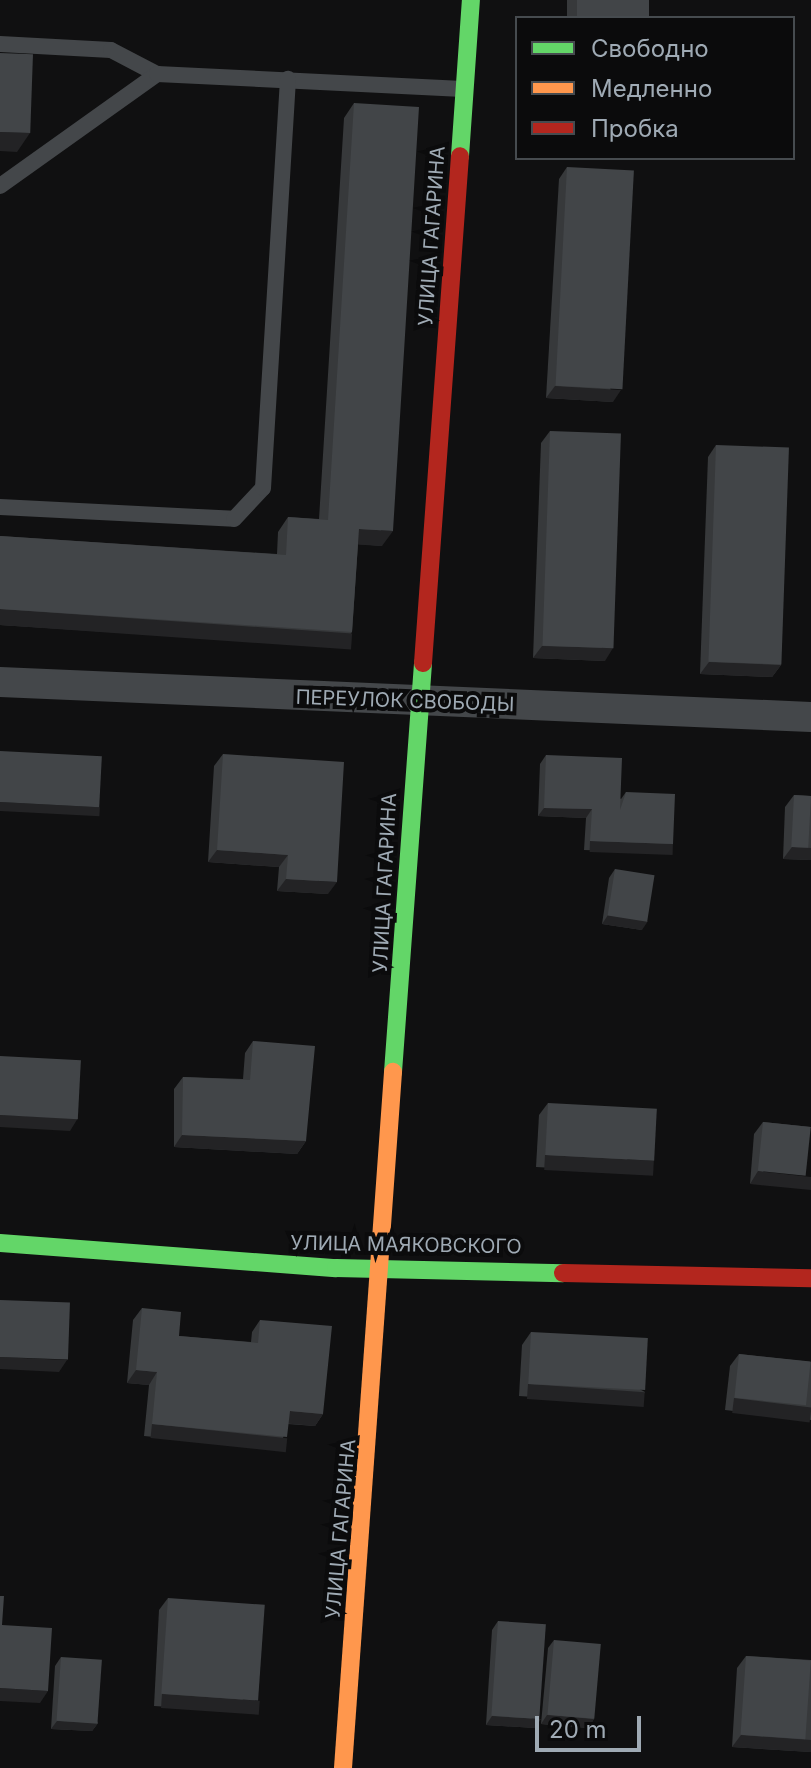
<!DOCTYPE html>
<meta charset="utf-8">
<style>
body{margin:0}
#map{position:relative;width:811px;height:1768px;overflow:hidden;background:#101011;font-family:Inter,sans-serif}
div>[style]{position:absolute}
.lane>*{height:16px;margin:-8px;padding:0 8px;transform-origin:8px;border-radius:8px;background:#44474a}
.street>*{height:30px;margin:-15px;padding:0 15px;transform-origin:15px;border-radius:15px;background:#44474a}
.fast>*{height:18px;margin:-9px;padding:0 9px;transform-origin:9px;border-radius:9px;background:#63d668}
.slow>*{height:18px;margin:-9px;padding:0 9px;transform-origin:9px;border-radius:9px;background:#ff974d}
.jam>*{height:18px;margin:-9px;padding:0 9px;transform-origin:9px;border-radius:9px;background:#b3261e}
.wall>*{inset:0;background:#37393b;transform-origin:0 0}
.shaded-wall>*{inset:0;background:#232325;transform-origin:0 0}
.building>*{inset:0;background:#424548;transform-origin:0 0}
span{translate:-50% -50%;white-space:nowrap;text-align:center;line-height:1.15;-webkit-text-stroke:8px #0b0b0c;paint-order:stroke}
.street-label{font-size:20px;color:#9faab4}
.legend{position:absolute;left:515px;top:16px;width:280px;height:144px;box-sizing:border-box;background:#0b0b0c;border:2px solid #464b4f;margin:0;padding:10px 14px;list-style:none;font-size:24px;color:#9faab4}
.legend li{display:flex;align-items:center;gap:16px;height:40px}
.legend b{width:40px;border:2px solid #464b4f}
.scale{position:absolute;left:535px;top:1716px;width:106px;height:36px;box-sizing:border-box;border:4px solid #9faab4;border-top:0;padding-left:10px;font-size:24px;line-height:28px;white-space:nowrap;color:#9faab4;-webkit-text-stroke:6px #0b0b0c;paint-order:stroke}
</style>
<div id="map">
<div class="lane">
<i style="left:0;top:44px;width:111px;rotate:3.1deg"></i>
<i style="left:111px;top:50px;width:52px;rotate:27.6deg"></i>
<i style="left:0;top:186px;width:193px;rotate:-35.5deg"></i>
<i style="left:157px;top:74px;width:306px;rotate:2.8deg"></i>
<i style="left:0;top:507px;width:234px;rotate:2.9deg"></i>
<i style="left:234px;top:519px;width:42px;rotate:-46.9deg"></i>
<i style="left:263px;top:488px;width:410px;rotate:-86.5deg"></i>
</div>
<div class="street">
<i style="left:0;top:682px;width:812px;rotate:2.47deg"></i>
</div>
<div class="fast">
<i style="left:460px;top:156px;width:156px;rotate:-86deg"></i>
<i style="left:393px;top:1072px;width:410px;rotate:-85.8deg"></i>
<i style="left:0;top:1243px;width:337px;rotate:4.3deg"></i>
<i style="left:336px;top:1268px;width:227px;rotate:1.3deg"></i>
</div>
<div class="slow">
<i style="left:343px;top:1768px;width:698px;rotate:-85.89deg"></i>
</div>
<div class="jam">
<i style="left:423px;top:663px;width:508px;rotate:-85.83deg"></i>
<i style="left:563px;top:1273px;width:248px;rotate:1.2deg"></i>
</div>
<div class="wall">
<i style="left:567px;top:0;width:82px;height:18px"></i>
<i style="clip-path:polygon(354px 103px,382px 546px,358px 544px,352px 632px,342px 647px,0 625px,0 536px,277px 554px,278px 532px,288px 517px,319px 519px,344px 118px)"></i>
<i style="clip-path:polygon(567px 167px,613px 402px,546px 398px,559px 179px)"></i>
<i style="clip-path:polygon(550px 431px,605px 661px,533px 658px,541px 443px)"></i>
<i style="clip-path:polygon(716px 445px,781px 665px,772px 677px,700px 674px,708px 457px)"></i>
<i style="clip-path:polygon(223px 754px,328px 894px,277px 891px,279px 867px,208px 862px,214px 766px)"></i>
<i style="clip-path:polygon(546px 755px,621px 799px,626px 792px,673px 844px,667px 853px,584px 850px,586px 818px,538px 816px,540px 764px)"></i>
<i style="clip-path:polygon(794px 795px,811px 796px,811px 860px,783px 859px,785px 807px)"></i>
<i style="clip-path:polygon(615px 869px,642px 930px,602px 924px,609px 878px)"></i>
<i style="clip-path:polygon(253px 1041px,306px 1141px,297px 1154px,174px 1147px,174px 1089px,183px 1077px,243px 1079px,245px 1053px)"></i>
<i style="clip-path:polygon(548px 1103px,646px 1173px,536px 1167px,539px 1115px)"></i>
<i style="clip-path:polygon(763px 1122px,811px 1127px,750px 1184px,754px 1134px)"></i>
<i style="clip-path:polygon(142px 1308px,179px 1336px,251px 1342px,252px 1332px,260px 1320px,323px 1414px,315px 1426px,288px 1424px,279px 1449px,144px 1436px,149px 1385px,127px 1383px,133px 1320px)"></i>
<i style="clip-path:polygon(531px 1332px,645px 1392px,636px 1404px,519px 1396px,522px 1345px)"></i>
<i style="clip-path:polygon(739px 1354px,811px 1362px,811px 1420px,725px 1410px,730px 1366px)"></i>
<i style="clip-path:polygon(168px 1598px,252px 1712px,154px 1706px,159px 1610px)"></i>
<i style="clip-path:polygon(498px 1621px,535px 1728px,486px 1725px,492px 1630px)"></i>
<i style="clip-path:polygon(554px 1640px,594px 1719px,588px 1728px,541px 1724px,548px 1648px)"></i>
<i style="clip-path:polygon(746px 1656px,811px 1660px,811px 1752px,732px 1747px,737px 1668px)"></i>
<i style="clip-path:polygon(61px 1657px,98px 1723px,92px 1731px,51px 1729px,55px 1666px)"></i>
</div>
<div class="shaded-wall">
<i style="clip-path:polygon(0 132px,30px 133px,17px 152px,0 151px)"></i>
<i style="clip-path:polygon(555px 386px,621px 390px,613px 402px,546px 398px)"></i>
<i style="clip-path:polygon(359px 529px,393px 531px,382px 546px,348px 544px)"></i>
<i style="left:0;top:609px;width:353px;height:16px;rotate:4deg"></i>
<i style="clip-path:polygon(542px 646px,613px 648px,605px 661px,533px 658px)"></i>
<i style="clip-path:polygon(709px 662px,781px 665px,772px 677px,700px 674px)"></i>
<i style="left:0;top:802px;width:100px;height:9px;rotate:3deg"></i>
<i style="clip-path:polygon(544px 808px,592px 809px,586px 818px,538px 816px)"></i>
<i style="left:590px;top:841px;width:83px;height:11px;rotate:2deg"></i>
<i style="clip-path:polygon(792px 847px,811px 848px,811px 860px,783px 859px)"></i>
<i style="clip-path:polygon(217px 850px,288px 855px,279px 867px,208px 862px)"></i>
<i style="clip-path:polygon(286px 879px,337px 882px,328px 894px,277px 891px)"></i>
<i style="clip-path:polygon(608px 915px,648px 921px,642px 930px,602px 924px)"></i>
<i style="clip-path:polygon(0 1115px,78px 1118px,70px 1131px,0 1127px)"></i>
<i style="clip-path:polygon(182px 1135px,306px 1141px,297px 1154px,174px 1147px)"></i>
<i style="left:545px;top:1155px;width:109px;height:15px;rotate:3deg"></i>
<i style="clip-path:polygon(758px 1171px,811px 1177px,811px 1190px,750px 1184px)"></i>
<i style="clip-path:polygon(0 1357px,67px 1360px,59px 1372px,0 1369px)"></i>
<i style="clip-path:polygon(136px 1370px,157px 1372px,149px 1385px,127px 1383px)"></i>
<i style="left:528px;top:1384px;width:117px;height:15px;rotate:4deg"></i>
<i style="left:734px;top:1398px;width:78px;height:15px;rotate:7deg"></i>
<i style="clip-path:polygon(290px 1411px,323px 1414px,315px 1426px,281px 1423px)"></i>
<i style="left:152px;top:1424px;width:136px;height:14px;rotate:6deg"></i>
<i style="clip-path:polygon(0 1688px,48px 1691px,40px 1703px,0 1701px)"></i>
<i style="left:162px;top:1694px;width:98px;height:14px;rotate:4deg"></i>
<i style="clip-path:polygon(547px 1715px,594px 1719px,588px 1728px,541px 1724px)"></i>
<i style="clip-path:polygon(492px 1716px,541px 1719px,535px 1728px,486px 1725px)"></i>
<i style="clip-path:polygon(57px 1721px,98px 1723px,92px 1731px,51px 1729px)"></i>
<i style="clip-path:polygon(741px 1735px,811px 1740px,811px 1752px,732px 1747px)"></i>
</div>
<div class="building">
<i style="left:577px;top:0;width:72px;height:18px"></i>
<i style="left:0;top:53px;width:33px;height:79px;rotate:2deg"></i>
<i style="clip-path:polygon(354px 103px,419px 107px,393px 531px,359px 529px,352px 632px,0 609px,0 536px,286px 555px,288px 517px,328px 520px)"></i>
<i style="left:567px;top:167px;width:67px;height:219px;rotate:3deg"></i>
<i style="left:550px;top:431px;width:71px;height:215px;rotate:2deg"></i>
<i style="left:716px;top:445px;width:73px;height:217px;rotate:2deg"></i>
<i style="left:0;top:751px;width:102px;height:51px;rotate:3deg"></i>
<i style="clip-path:polygon(223px 754px,344px 762px,337px 882px,286px 879px,288px 855px,217px 850px)"></i>
<i style="clip-path:polygon(546px 755px,622px 758px,620px 810px,626px 792px,675px 794px,673px 844px,590px 841px,592px 809px,544px 808px)"></i>
<i style="left:794px;top:795px;width:17px;height:52px;rotate:3deg"></i>
<i style="left:615px;top:869px;width:40px;height:47px;rotate:9deg"></i>
<i style="clip-path:polygon(253px 1041px,315px 1046px,306px 1141px,182px 1135px,183px 1077px,250px 1080px)"></i>
<i style="left:0;top:1056px;width:81px;height:59px;rotate:3deg"></i>
<i style="left:548px;top:1103px;width:109px;height:52px;rotate:3deg"></i>
<i style="left:763px;top:1122px;width:48px;height:49px;rotate:6deg"></i>
<i style="left:0;top:1300px;width:70px;height:57px;rotate:2deg"></i>
<i style="clip-path:polygon(142px 1308px,181px 1312px,179px 1336px,258px 1343px,260px 1320px,332px 1326px,323px 1414px,290px 1411px,287px 1437px,152px 1424px,157px 1372px,136px 1370px)"></i>
<i style="left:531px;top:1332px;width:117px;height:52px;rotate:3deg"></i>
<i style="left:739px;top:1354px;width:72px;height:44px;rotate:6deg"></i>
<i style="clip-path:polygon(0 1596px,4px 1596px,2px 1625px,52px 1628px,48px 1691px,0 1688px)"></i>
<i style="left:168px;top:1598px;width:97px;height:96px;rotate:4deg"></i>
<i style="left:498px;top:1621px;width:48px;height:95px;rotate:4deg"></i>
<i style="left:554px;top:1640px;width:47px;height:75px;rotate:5deg"></i>
<i style="left:746px;top:1656px;width:65px;height:79px;rotate:4deg"></i>
<i style="left:61px;top:1657px;width:41px;height:64px;rotate:4deg"></i>
</div>
<div class="street-label">
<span style="left:432px;top:236px;rotate:-86deg">УЛИЦА ГАГАРИНА</span>
<span style="left:405px;top:701px;rotate:2deg">ПЕРЕУЛОК СВОБОДЫ</span>
<span style="left:385px;top:883px;rotate:-87deg">УЛИЦА ГАГАРИНА</span>
<span style="left:406px;top:1245px;rotate:1deg">УЛИЦА МАЯКОВСКОГО</span>
<span style="left:341px;top:1529px;rotate:-85deg">УЛИЦА ГАГАРИНА</span>
</div>
<ul class="legend">
<li><b style="height:10px;background:#63d668"></b>Свободно</li>
<li><b style="height:10px;background:#ff974d"></b>Медленно</li>
<li><b style="height:10px;background:#b3261e"></b>Пробка</li>
</ul>
<div class="scale">20 m</div>
</div>
